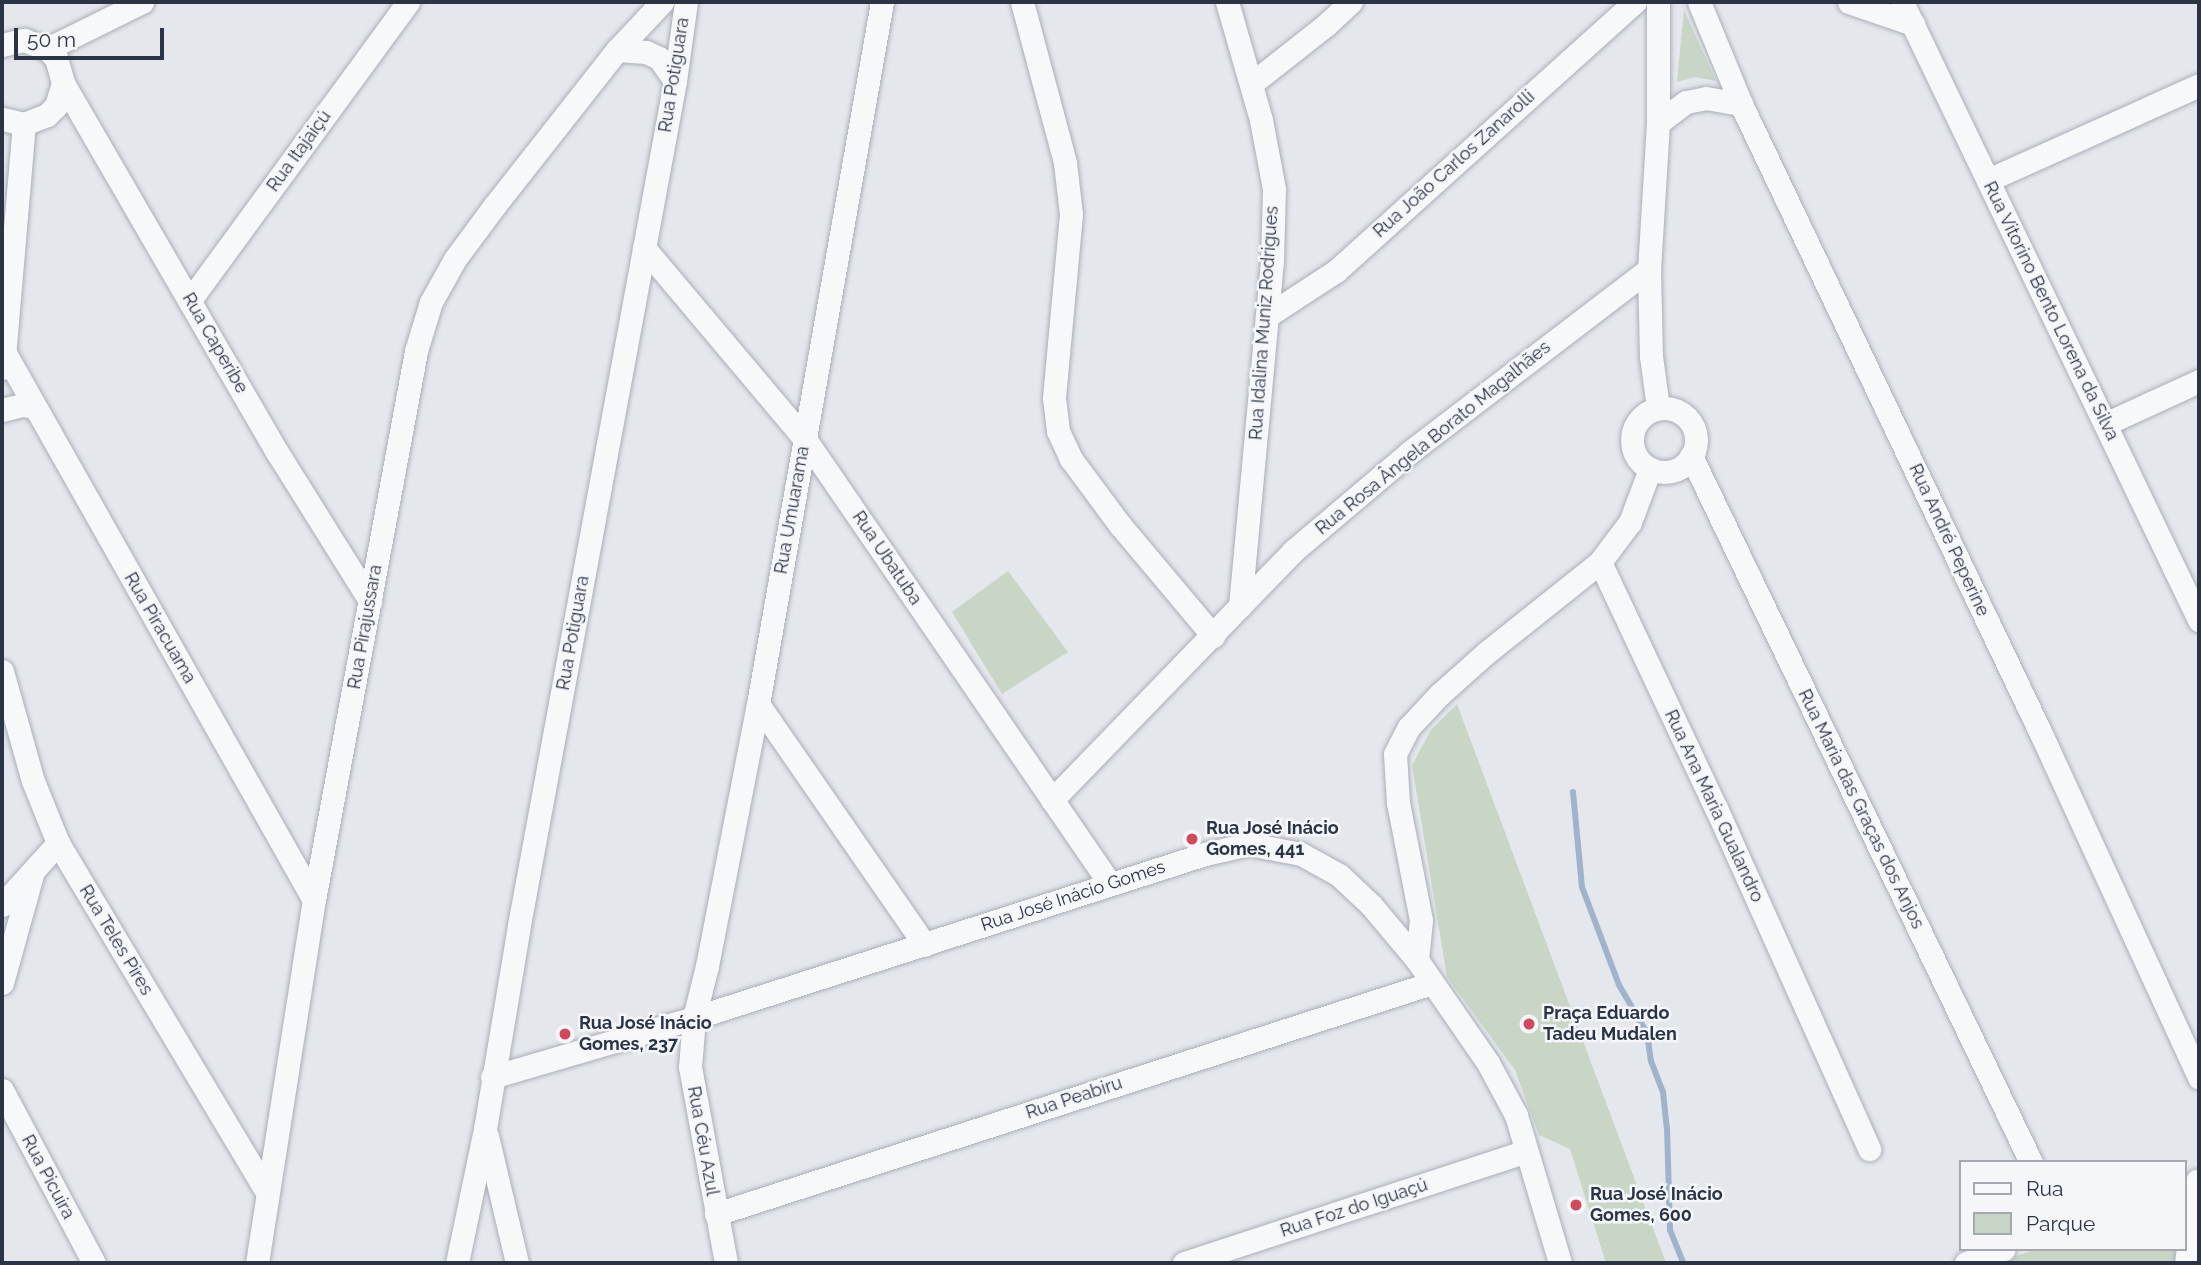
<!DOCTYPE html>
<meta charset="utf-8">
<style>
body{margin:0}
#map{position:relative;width:2201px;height:1265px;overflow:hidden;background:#e4e7ec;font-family:Raleway,sans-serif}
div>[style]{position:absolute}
.green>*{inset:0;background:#c9d6c5}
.stream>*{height:6px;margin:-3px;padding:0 3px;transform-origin:3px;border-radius:3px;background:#9fb4cc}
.roads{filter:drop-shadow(0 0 2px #a9aeb7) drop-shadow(0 0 2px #a9aeb7)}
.minor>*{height:23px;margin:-11.5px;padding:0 11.5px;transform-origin:11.5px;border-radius:11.5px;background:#f7f8fa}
.minor>.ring{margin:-11.5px;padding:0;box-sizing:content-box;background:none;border:23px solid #f7f8fa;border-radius:50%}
.dots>*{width:19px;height:19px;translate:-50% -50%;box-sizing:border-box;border:4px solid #f4f6f9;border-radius:50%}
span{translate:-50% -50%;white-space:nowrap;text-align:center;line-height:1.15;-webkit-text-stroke:5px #f4f6f9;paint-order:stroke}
.street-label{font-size:18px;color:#2b3445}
.poi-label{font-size:18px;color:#2b3445;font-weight:700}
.left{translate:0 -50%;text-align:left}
.frame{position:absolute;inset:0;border:4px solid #2b3445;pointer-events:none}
.legend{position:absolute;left:1959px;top:1160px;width:228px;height:91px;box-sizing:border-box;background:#f4f6f9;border:2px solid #a4a8b1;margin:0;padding:9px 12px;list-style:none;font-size:21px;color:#2b3445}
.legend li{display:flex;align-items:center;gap:14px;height:35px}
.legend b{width:35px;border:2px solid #a4a8b1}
.scale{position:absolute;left:14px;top:28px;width:150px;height:32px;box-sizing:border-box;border:4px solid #2b3445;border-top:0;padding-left:9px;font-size:21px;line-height:24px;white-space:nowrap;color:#2b3445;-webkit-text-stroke:5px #f4f6f9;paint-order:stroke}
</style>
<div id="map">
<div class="green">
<i style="clip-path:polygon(1684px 10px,1716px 81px,1695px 77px,1677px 82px)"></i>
<i style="clip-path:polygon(1008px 571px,1068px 652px,1002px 694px,952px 612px)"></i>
<i style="clip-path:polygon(1457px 704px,1666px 1263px,1606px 1263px,1570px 1149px,1539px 1135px,1515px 1070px,1447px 977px,1412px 765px,1431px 730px)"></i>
<i style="clip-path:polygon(2037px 1249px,2176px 1249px,2176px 1263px,1994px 1263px)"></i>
</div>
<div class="stream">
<i style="left:1573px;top:792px;width:95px;rotate:84.6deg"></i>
<i style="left:1582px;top:887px;width:105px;rotate:69.3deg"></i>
<i style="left:1619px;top:985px;width:56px;rotate:59.7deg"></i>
<i style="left:1647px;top:1033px;width:28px;rotate:82deg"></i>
<i style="left:1651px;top:1061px;width:33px;rotate:69deg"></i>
<i style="left:1663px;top:1092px;width:36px;rotate:84deg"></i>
<i style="left:1667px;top:1128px;width:102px;rotate:88.3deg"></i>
<i style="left:1670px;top:1230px;width:35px;rotate:68deg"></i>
</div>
<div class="roads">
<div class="minor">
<i style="left:1022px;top:2px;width:167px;rotate:75deg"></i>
<i style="left:1065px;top:163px;width:51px;rotate:83.3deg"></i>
<i style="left:1071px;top:214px;width:185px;rotate:95.3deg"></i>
<i style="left:1054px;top:398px;width:33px;rotate:83deg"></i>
<i style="left:1058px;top:431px;width:31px;rotate:65deg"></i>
<i style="left:1071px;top:459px;width:82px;rotate:53.4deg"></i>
<i style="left:1120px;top:525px;width:145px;rotate:50deg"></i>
<i style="left:1227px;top:2px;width:123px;rotate:73.9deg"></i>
<i style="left:1261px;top:120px;width:70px;rotate:79.3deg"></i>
<i style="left:1274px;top:189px;width:72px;rotate:91.6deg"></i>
<i style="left:1272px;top:261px;width:347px;rotate:95.3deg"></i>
<i style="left:1658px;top:2px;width:121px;rotate:90deg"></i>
<i style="left:1658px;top:123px;width:146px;rotate:93.5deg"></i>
<i style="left:1649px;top:269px;width:87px;rotate:88.7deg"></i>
<i style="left:1651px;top:356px;width:52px;rotate:82.3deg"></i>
<i style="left:1699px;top:2px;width:110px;rotate:67.6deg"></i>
<i style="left:1741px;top:104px;width:700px;rotate:64.53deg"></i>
<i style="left:2042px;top:736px;width:376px;rotate:65.3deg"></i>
<i style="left:1849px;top:2px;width:68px;rotate:19deg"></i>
<i style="left:1902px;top:2px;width:686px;rotate:64.33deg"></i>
<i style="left:2px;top:45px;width:23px;rotate:-13deg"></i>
<i style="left:24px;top:40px;width:25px;rotate:21deg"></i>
<i style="left:47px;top:49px;width:13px;rotate:45deg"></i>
<i style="left:56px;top:58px;width:26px;rotate:74deg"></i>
<i style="left:63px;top:83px;width:24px;rotate:107deg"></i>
<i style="left:56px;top:106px;width:13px;rotate:135deg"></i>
<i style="left:47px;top:115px;width:25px;rotate:159deg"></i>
<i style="left:24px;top:124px;width:23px;rotate:-167deg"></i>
<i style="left:47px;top:49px;width:106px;rotate:-26.3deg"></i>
<i style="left:617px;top:50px;width:29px;rotate:4deg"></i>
<i style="left:646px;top:52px;width:14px;rotate:25deg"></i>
<i style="left:659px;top:58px;width:28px;rotate:55deg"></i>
<i style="left:63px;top:83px;width:427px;rotate:59.9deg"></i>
<i style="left:277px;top:452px;width:176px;rotate:58deg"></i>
<i style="left:1251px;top:84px;width:95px;rotate:-38.2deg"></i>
<i style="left:1326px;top:25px;width:34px;rotate:-43deg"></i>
<i style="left:1658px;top:123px;width:35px;rotate:-37deg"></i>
<i style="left:1686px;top:102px;width:20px;rotate:-11deg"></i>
<i style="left:1706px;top:98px;width:36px;rotate:10deg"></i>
<i style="left:1988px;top:180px;width:231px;rotate:-24.2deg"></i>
<i style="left:644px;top:248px;width:250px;rotate:49.9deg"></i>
<i style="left:805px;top:439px;width:539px;rotate:55.57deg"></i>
<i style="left:190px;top:300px;width:369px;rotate:-53.8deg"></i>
<i style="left:1267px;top:316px;width:82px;rotate:-33.1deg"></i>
<i style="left:1336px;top:271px;width:402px;rotate:-42deg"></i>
<i style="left:2px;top:359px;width:6px;rotate:-45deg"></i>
<i style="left:6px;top:355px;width:626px;rotate:60.53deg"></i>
<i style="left:3px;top:368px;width:245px;rotate:-85.1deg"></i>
<i class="ring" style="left:1632px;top:408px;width:41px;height:41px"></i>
<i style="left:2px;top:410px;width:21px;rotate:-14deg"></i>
<i style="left:22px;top:405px;width:13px;rotate:9deg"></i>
<i style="left:2105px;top:424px;width:103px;rotate:-24.6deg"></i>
<i style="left:1691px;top:456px;width:784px;rotate:64.29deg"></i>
<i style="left:1600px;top:562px;width:272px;rotate:64.8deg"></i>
<i style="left:1716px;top:808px;width:374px;rotate:65.8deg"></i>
<i style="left:2px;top:671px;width:114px;rotate:74.3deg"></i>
<i style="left:33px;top:781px;width:67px;rotate:68deg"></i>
<i style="left:58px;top:843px;width:407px;rotate:59.1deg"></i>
<i style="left:758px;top:704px;width:293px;rotate:55.3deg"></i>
<i style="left:1052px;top:800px;width:347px;rotate:-45.9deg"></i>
<i style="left:1293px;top:551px;width:153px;rotate:-40.2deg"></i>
<i style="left:1410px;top:452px;width:301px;rotate:-37.4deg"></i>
<i style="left:2px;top:905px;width:84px;rotate:-47.9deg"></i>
<i style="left:1417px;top:960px;width:40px;rotate:-84.3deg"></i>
<i style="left:1421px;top:920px;width:119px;rotate:-101.1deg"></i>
<i style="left:1398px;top:803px;width:49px;rotate:-93.5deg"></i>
<i style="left:1395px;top:754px;width:30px;rotate:-63deg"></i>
<i style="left:1409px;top:727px;width:45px;rotate:-46.8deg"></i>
<i style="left:1440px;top:694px;width:62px;rotate:-41.7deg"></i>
<i style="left:1486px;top:653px;width:146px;rotate:-38.6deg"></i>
<i style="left:1600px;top:562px;width:50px;rotate:-53.1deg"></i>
<i style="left:1630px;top:522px;width:57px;rotate:-69.3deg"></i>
<i style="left:2px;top:983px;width:116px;rotate:-74.5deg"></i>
<i style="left:492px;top:1077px;width:210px;rotate:-16.3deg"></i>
<i style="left:694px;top:1018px;width:537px;rotate:-17.79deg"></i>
<i style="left:1205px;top:854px;width:45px;rotate:-12.8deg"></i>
<i style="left:1249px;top:844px;width:53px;rotate:10.9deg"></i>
<i style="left:1301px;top:854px;width:43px;rotate:28.9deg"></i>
<i style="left:1339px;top:875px;width:44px;rotate:43.2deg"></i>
<i style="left:1371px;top:905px;width:72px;rotate:50.1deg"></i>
<i style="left:1417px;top:960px;width:125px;rotate:55.4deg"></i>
<i style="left:1488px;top:1063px;width:59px;rotate:61.7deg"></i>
<i style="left:1516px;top:1115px;width:154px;rotate:73.4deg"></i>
<i style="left:2px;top:1090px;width:196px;rotate:62deg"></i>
<i style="left:487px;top:1136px;width:130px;rotate:76.7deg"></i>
<i style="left:716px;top:1214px;width:752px;rotate:-17.88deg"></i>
<i style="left:257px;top:1263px;width:367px;rotate:-81.1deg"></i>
<i style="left:314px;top:900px;width:558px;rotate:-79.47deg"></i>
<i style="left:416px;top:351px;width:51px;rotate:-73deg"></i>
<i style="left:431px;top:302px;width:49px;rotate:-60.8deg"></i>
<i style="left:455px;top:259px;width:67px;rotate:-53.5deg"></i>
<i style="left:495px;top:205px;width:197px;rotate:-51.8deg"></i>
<i style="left:617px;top:50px;width:66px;rotate:-46.8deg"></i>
<i style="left:457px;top:1263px;width:137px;rotate:-78.2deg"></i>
<i style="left:485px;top:1129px;width:207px;rotate:-80.5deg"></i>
<i style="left:519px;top:925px;width:858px;rotate:-79.53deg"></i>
<i style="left:675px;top:81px;width:80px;rotate:-82.1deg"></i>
<i style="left:726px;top:1263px;width:199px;rotate:-100.4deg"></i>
<i style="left:690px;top:1067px;width:49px;rotate:-85.3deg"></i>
<i style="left:694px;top:1018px;width:54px;rotate:-76deg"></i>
<i style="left:707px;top:966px;width:267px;rotate:-79deg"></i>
<i style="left:758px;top:704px;width:713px;rotate:-79.98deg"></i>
<i style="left:1184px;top:1263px;width:358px;rotate:-18.1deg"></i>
<i style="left:1966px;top:1263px;width:40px;rotate:-20.2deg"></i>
<i style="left:2186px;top:1263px;width:83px;rotate:-82.4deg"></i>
</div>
</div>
<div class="dots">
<i style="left:1192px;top:839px;background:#d1495b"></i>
<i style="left:1529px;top:1024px;background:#d1495b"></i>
<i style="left:565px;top:1034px;background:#d1495b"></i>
<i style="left:1576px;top:1205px;background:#d1495b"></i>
</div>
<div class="street-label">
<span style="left:674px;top:75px;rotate:-81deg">Rua Potiguara</span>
<span style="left:299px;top:151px;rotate:-54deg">Rua Itajaiçú</span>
<span style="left:1454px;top:164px;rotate:-42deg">Rua João Carlos Zanarolli</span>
<span style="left:2051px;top:311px;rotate:64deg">Rua Vitorino Bento Lorena da Silva</span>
<span style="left:1264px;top:323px;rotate:-86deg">Rua Idalina Muniz Rodrigues</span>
<span style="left:215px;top:343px;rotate:60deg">Rua Caperibe</span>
<span style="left:1433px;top:438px;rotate:-39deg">Rua Rosa Ângela Borato Magalhães</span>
<span style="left:792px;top:510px;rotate:-80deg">Rua Umuarama</span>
<span style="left:1949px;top:540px;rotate:65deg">Rua André Peperine</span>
<span style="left:887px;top:558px;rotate:56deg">Rua Ubatuba</span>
<span style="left:365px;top:627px;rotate:-80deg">Rua Pirajussara</span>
<span style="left:160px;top:628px;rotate:60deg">Rua Piracuama</span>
<span style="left:573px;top:633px;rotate:-80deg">Rua Potiguara</span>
<span style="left:1714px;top:806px;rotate:65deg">Rua Ana Maria Gualandro</span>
<span style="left:1861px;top:809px;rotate:64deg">Rua Maria das Graças dos Anjos</span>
<span style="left:1073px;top:896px;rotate:-18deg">Rua José Inácio Gomes</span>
<span style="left:116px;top:940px;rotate:59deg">Rua Teles Pires</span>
<span style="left:1074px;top:1098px;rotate:-18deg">Rua Peabiru</span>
<span style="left:703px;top:1141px;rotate:80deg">Rua Céu Azul</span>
<span style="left:48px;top:1177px;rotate:62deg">Rua Picuira</span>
<span style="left:1354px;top:1208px;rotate:-18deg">Rua Foz do Iguaçú</span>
</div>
<div class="poi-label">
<span class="left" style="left:1206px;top:839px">Rua José Inácio<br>Gomes, 441</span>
<span class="left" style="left:1543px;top:1024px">Praça Eduardo<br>Tadeu Mudalen</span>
<span class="left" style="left:579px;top:1034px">Rua José Inácio<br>Gomes, 237</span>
<span class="left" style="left:1590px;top:1205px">Rua José Inácio<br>Gomes, 600</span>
</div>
<div class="frame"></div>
<ul class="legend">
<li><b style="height:9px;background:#f7f8fa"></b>Rua</li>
<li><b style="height:19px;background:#c9d6c5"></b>Parque</li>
</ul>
<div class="scale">50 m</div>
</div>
